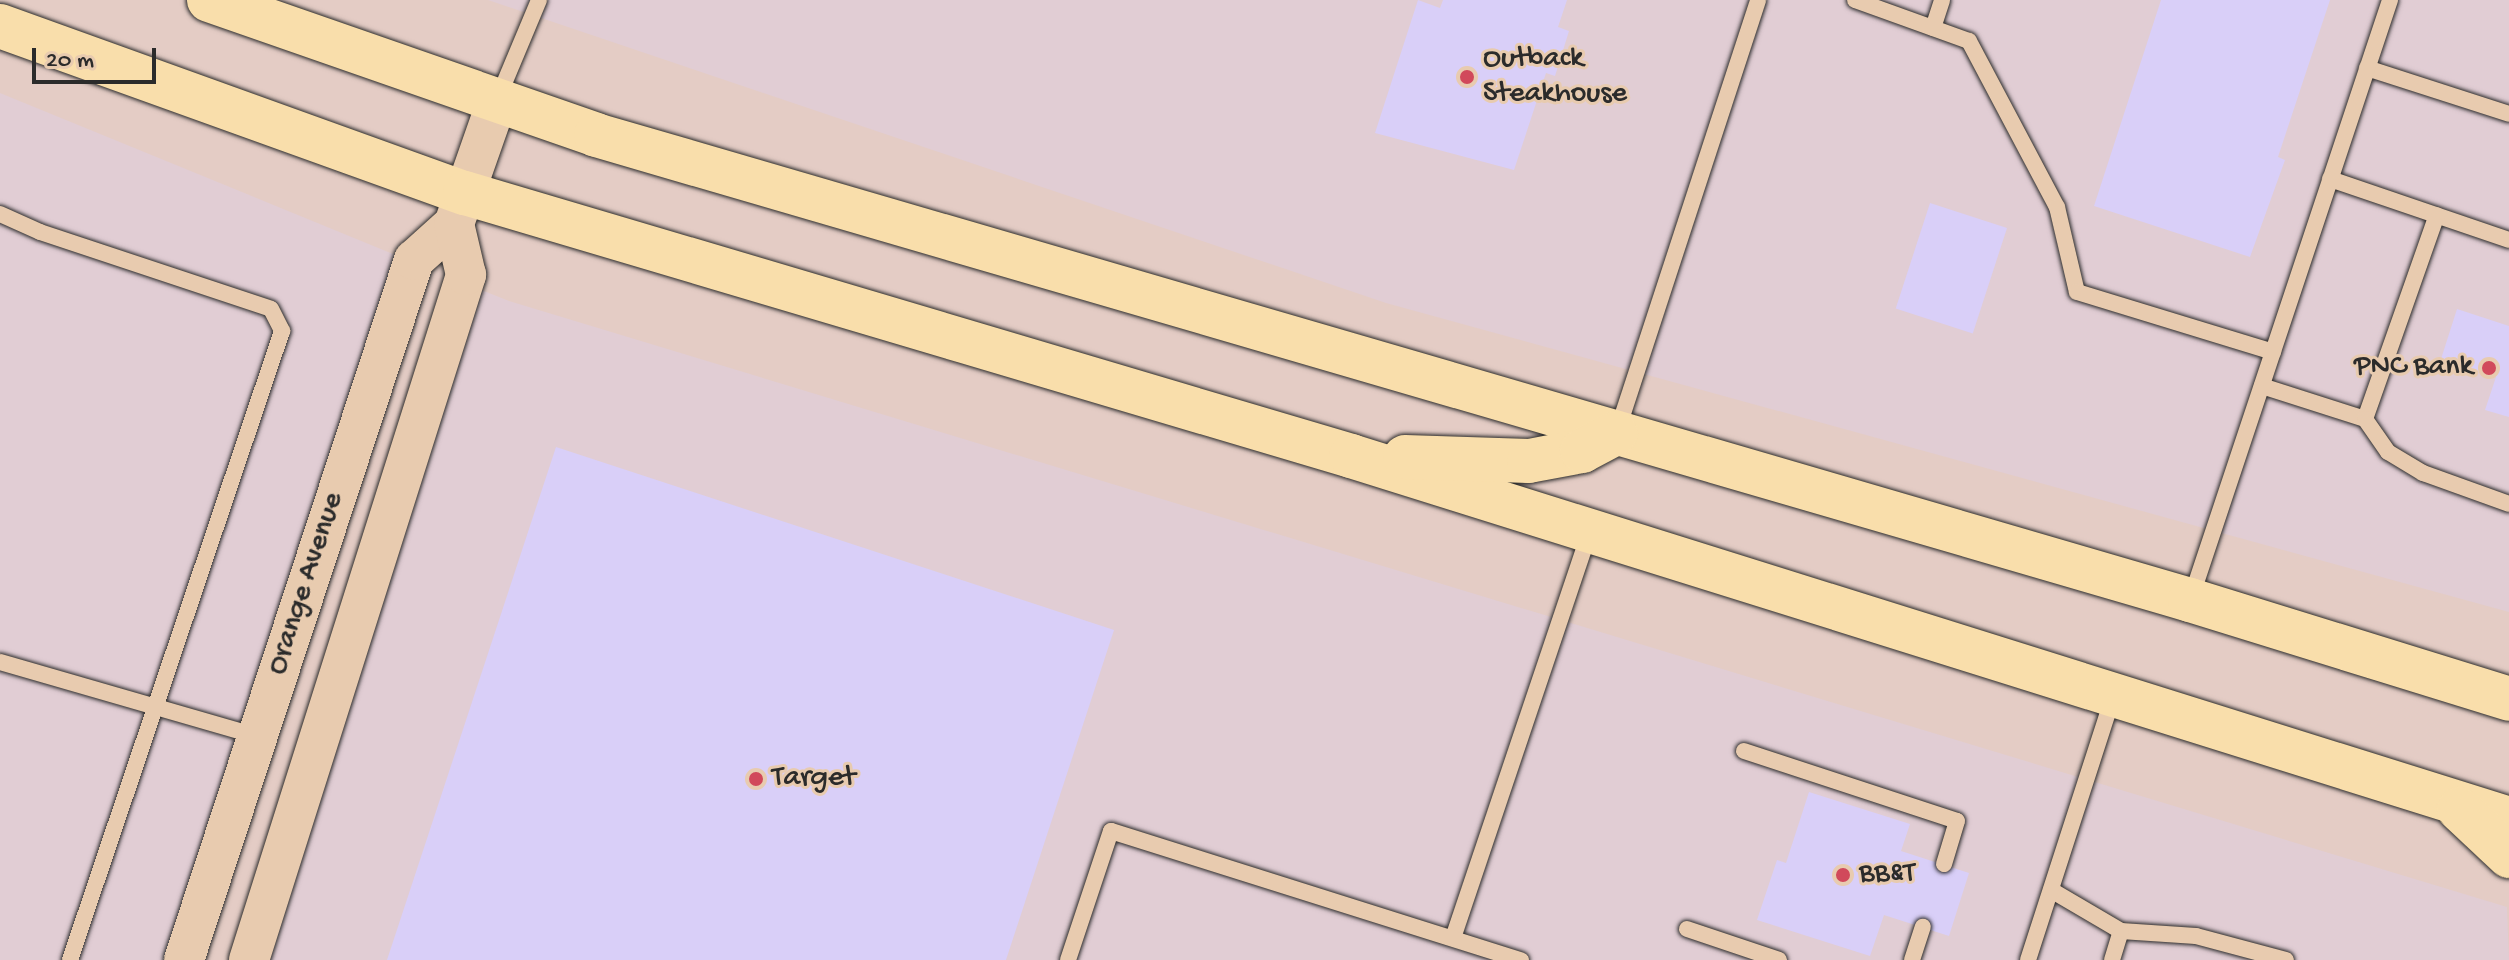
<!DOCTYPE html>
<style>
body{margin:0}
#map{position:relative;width:2509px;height:960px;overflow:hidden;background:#e4ccc5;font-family:"Gochi Hand",sans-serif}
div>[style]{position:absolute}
.built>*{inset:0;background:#e1cdd4}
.building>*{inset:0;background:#d9cff8;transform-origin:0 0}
.roads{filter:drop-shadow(0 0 2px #2b2b2b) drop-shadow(0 0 2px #2b2b2b)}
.service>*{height:16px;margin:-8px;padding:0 8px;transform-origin:8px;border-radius:8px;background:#e8cbaf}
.tertiary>*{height:40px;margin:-20px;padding:0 20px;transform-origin:20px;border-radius:20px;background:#e8cbaf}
.primary>*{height:44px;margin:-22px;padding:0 22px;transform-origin:22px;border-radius:22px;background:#f9deab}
.dots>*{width:22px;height:22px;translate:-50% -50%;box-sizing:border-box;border:4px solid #e8cbaf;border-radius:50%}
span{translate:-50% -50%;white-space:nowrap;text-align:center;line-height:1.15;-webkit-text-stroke:6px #e8cbaf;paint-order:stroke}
.poi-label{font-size:30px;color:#2b2b2b}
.left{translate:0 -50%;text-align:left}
.right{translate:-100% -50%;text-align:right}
.street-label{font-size:30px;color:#2b2b2b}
.scale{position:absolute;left:32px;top:48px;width:124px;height:36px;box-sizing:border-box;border:4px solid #2b2b2b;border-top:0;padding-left:10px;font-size:24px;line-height:28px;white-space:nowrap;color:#2b2b2b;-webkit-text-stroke:6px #e8cbaf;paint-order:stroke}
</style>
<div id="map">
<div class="built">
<i style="clip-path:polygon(488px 0,2509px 0,2509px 612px,1386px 303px)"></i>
<i style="clip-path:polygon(0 93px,415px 263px,191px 960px,0 960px)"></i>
<i style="clip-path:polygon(459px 281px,509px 301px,2507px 907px,2509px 960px,241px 960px)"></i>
</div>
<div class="building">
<i style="clip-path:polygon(1418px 0,1440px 8px,1443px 0,1567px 0,1558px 27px,1569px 31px,1555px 76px,1546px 73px,1514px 170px,1375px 133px)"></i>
<i style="clip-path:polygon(2161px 0,2330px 0,2278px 157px,2285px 160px,2250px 257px,2094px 206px)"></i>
<i style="left:1930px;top:203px;width:81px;height:111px;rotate:18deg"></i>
<i style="clip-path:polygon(2457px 309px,2509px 326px,2509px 417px,2485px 410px,2496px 377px,2441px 359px)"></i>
<i style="clip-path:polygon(556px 447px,1114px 630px,1006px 960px,387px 960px)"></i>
<i style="clip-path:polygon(1809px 792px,1910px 824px,1901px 851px,1969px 873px,1949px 936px,1884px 915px,1870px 956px,1757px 920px,1777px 860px,1786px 863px)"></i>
</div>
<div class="roads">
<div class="service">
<i style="left:1855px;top:0;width:121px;rotate:19.8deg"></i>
<i style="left:1969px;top:41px;width:188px;rotate:62.1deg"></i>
<i style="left:2057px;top:207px;width:87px;rotate:76.8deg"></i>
<i style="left:2077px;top:292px;width:205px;rotate:17deg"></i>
<i style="left:1933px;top:28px;width:29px;rotate:-72deg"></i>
<i style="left:2367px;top:68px;width:149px;rotate:17.9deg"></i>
<i style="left:498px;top:98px;width:106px;rotate:-67.3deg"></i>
<i style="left:2330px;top:179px;width:189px;rotate:18.8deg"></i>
<i style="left:0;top:214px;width:44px;rotate:24.2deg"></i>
<i style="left:40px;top:232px;width:243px;rotate:18.4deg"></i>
<i style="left:271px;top:309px;width:25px;rotate:63deg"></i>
<i style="left:282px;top:331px;width:664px;rotate:108.63deg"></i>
<i style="left:2262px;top:386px;width:108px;rotate:17.8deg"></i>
<i style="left:2365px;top:419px;width:216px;rotate:-70.6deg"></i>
<i style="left:2365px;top:419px;width:40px;rotate:55.1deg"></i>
<i style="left:2388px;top:452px;width:41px;rotate:31deg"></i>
<i style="left:2423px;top:473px;width:91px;rotate:19.8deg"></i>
<i style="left:1617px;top:432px;width:454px;rotate:-71.9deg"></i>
<i style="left:2191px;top:598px;width:630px;rotate:-71.59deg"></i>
<i style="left:0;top:662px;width:267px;rotate:16.1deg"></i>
<i style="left:1744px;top:751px;width:224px;rotate:18.2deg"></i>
<i style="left:1957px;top:821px;width:45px;rotate:106.8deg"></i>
<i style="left:2051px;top:890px;width:81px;rotate:30.4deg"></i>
<i style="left:2121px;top:931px;width:75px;rotate:3.8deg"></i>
<i style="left:2196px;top:936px;width:93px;rotate:14.9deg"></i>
<i style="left:1687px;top:929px;width:97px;rotate:18.6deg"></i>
<i style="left:1453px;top:938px;width:427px;rotate:-71.4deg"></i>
<i style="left:1068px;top:960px;width:136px;rotate:-71.6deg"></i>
<i style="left:1111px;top:831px;width:430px;rotate:17.5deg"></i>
<i style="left:1912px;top:960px;width:35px;rotate:-72deg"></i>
<i style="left:2028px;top:960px;width:276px;rotate:-72.1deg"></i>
<i style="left:2112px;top:960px;width:30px;rotate:-73deg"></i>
</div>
<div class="tertiary">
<i style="left:184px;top:960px;width:737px;rotate:-71.81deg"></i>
<i style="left:414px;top:260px;width:54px;rotate:-42deg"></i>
<i style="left:454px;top:224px;width:130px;rotate:-70.7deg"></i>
<i style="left:249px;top:960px;width:719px;rotate:-72.42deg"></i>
<i style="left:466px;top:275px;width:52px;rotate:-103.2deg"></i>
</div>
<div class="primary">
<i style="left:209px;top:0;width:410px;rotate:19.2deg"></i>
<i style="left:596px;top:135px;width:1660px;rotate:16.26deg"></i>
<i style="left:2190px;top:600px;width:334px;rotate:17.2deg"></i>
<i style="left:0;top:26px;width:494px;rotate:19.8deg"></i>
<i style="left:465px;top:193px;width:924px;rotate:16.53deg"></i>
<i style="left:1351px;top:456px;width:1214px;rotate:17.4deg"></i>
<i style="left:1405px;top:457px;width:124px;rotate:1.8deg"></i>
<i style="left:1529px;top:461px;width:54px;rotate:-10.7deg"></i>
<i style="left:1582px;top:451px;width:38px;rotate:-28deg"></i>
<i style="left:2459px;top:809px;width:69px;rotate:43.2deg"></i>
</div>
</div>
<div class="dots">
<i style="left:1467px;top:77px;background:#d1495b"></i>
<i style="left:2489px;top:368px;background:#d1495b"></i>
<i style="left:756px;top:779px;background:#d1495b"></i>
<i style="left:1843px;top:875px;background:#d1495b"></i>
</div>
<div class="poi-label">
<span class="left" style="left:1483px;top:77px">Outback<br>Steakhouse</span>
<span class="right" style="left:2473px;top:368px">PNC Bank</span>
<span class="left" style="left:772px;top:779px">Target</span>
<span class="left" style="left:1859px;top:875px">BB&amp;T</span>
</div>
<div class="street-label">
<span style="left:307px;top:584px;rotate:-72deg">Orange Avenue</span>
</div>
<div class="scale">20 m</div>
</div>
